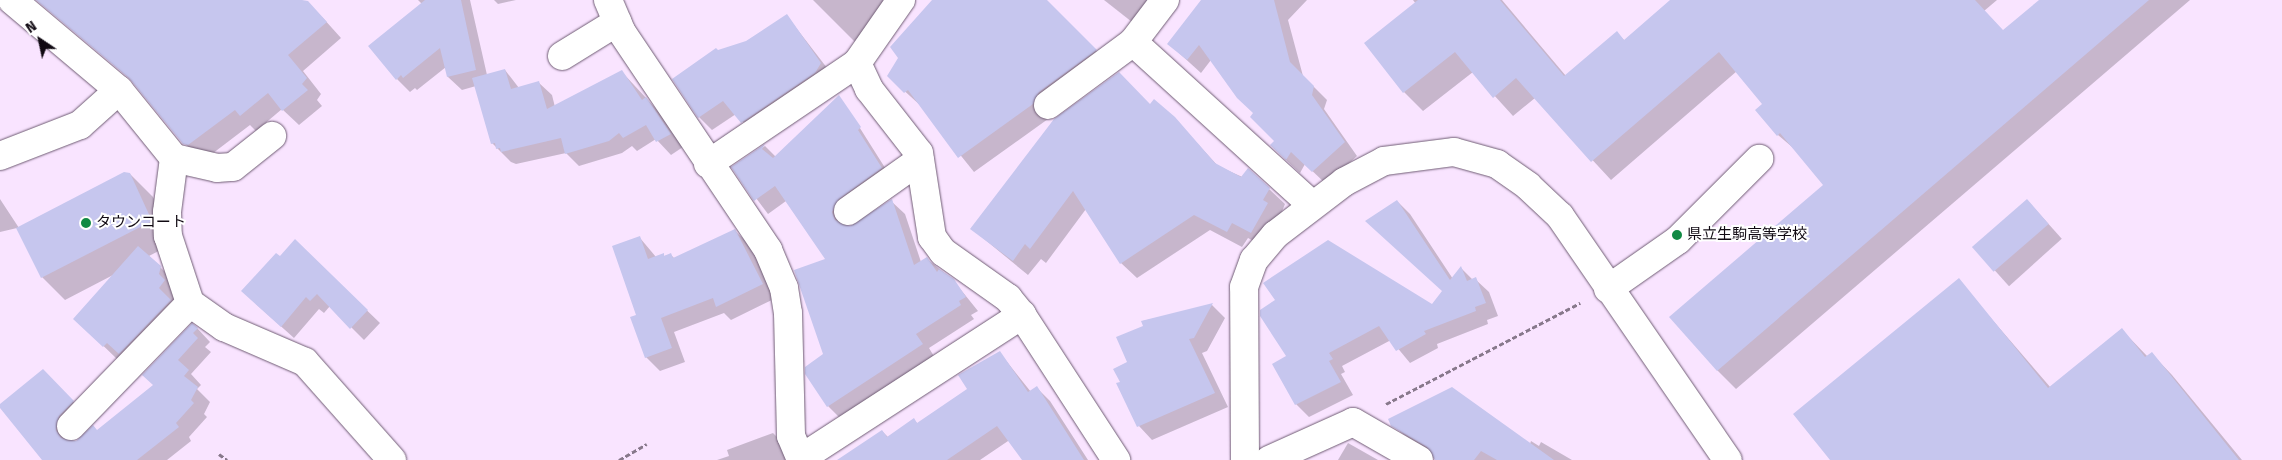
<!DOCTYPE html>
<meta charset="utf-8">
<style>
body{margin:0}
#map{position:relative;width:2282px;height:460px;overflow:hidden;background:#f9e4ff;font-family:"Fira Sans","Noto Sans JP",sans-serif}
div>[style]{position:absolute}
.shadow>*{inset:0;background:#0003;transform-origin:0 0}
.building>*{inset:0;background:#c6c6ee;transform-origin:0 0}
.path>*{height:3px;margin-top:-1.5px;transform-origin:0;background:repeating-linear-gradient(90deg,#87788b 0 5px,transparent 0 7.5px)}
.roads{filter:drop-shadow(0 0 1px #6f5c74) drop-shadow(0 0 1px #6f5c74)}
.minor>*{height:28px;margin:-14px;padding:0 14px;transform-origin:14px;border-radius:14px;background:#fff}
.dots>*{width:14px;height:14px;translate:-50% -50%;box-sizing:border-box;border:2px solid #fff;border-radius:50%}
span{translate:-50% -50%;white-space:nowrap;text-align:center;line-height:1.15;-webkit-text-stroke:4px #fff;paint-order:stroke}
.poi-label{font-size:15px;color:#100912}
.left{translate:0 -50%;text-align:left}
.north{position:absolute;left:15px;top:15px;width:50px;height:50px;-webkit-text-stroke:4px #fff;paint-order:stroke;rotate:326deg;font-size:14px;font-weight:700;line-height:20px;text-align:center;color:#100912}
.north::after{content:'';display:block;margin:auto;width:18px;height:22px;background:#100912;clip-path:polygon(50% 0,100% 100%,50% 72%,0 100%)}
</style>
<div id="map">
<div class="shadow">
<i style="clip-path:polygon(47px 0,297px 0,323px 18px,341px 38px,303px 71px,321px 94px,317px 100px,322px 106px,299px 125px,282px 109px,256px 131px,250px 125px,204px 160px,184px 143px,137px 85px,43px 4px)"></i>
<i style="clip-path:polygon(418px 0,470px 0,487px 75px,505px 70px,519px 88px,538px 82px,552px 95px,555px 107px,622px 72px,659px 112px,683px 147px,671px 155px,656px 139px,637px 151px,632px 146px,622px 153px,579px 166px,566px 153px,516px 164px,511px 162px,492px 143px,476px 86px,462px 90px,448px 77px,446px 67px,417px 90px,415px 88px,410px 92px,397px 79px,422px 4px)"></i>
<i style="clip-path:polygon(494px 0,516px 0,498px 4px)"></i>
<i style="clip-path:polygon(813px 0,885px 0,857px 44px)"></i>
<i style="clip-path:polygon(934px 0,1046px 0,1110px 65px,1054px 107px,1048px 119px,974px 172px,921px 106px,888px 76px)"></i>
<i style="clip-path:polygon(1104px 0,1156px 0,1132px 22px)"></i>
<i style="clip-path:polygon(1202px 0,1307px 0,1288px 20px,1303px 76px,1327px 100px,1324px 109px,1357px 156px,1326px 184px,1305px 164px,1300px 173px,1285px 159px,1276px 141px,1211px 60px,1201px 73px,1169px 44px)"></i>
<i style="clip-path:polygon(1413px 0,1502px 0,1566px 76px,1617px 33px,1625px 41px,1672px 0,1997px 0,1984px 11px,2004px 32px,2040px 0,2190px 0,1736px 389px,1717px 370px,1825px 185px,1798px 152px,1778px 135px,1764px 104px,1737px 71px,1611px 180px,1535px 98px,1513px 116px,1473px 72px,1423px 111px,1404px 92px,1416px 4px)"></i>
<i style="clip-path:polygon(787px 16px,834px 77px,755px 135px,736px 114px,712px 130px,699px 117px,718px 51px,747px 43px)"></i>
<i style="clip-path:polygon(1150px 105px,1174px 118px,1218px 166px,1269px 189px,1285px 204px,1267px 248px,1248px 238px,1242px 247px,1210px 230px,1137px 278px,1121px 263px,1086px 209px,1046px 263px,1041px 259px,1028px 275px,972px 229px)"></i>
<i style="clip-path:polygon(858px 125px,894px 182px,852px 212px,845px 226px,850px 228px,891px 201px,905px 214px,921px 262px,927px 259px,953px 280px,978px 311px,971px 315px,974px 319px,929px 348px,935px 358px,841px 419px,828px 406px,825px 355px,827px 260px,786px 201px,768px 214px,733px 167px,765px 146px,776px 157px)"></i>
<i style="clip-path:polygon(130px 174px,153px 197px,174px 238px,174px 243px,149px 256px,174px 281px,178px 295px,117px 359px,89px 332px,115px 274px,65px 300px,42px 277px,17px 228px,0 232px,0 199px,19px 228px)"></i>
<i style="left:2027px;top:200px;width:52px;height:71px;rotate:48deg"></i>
<i style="clip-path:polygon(1397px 201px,1410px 214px,1453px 279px,1461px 268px,1473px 280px,1475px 279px,1489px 292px,1498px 316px,1487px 320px,1488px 324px,1437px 344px,1438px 348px,1410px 363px,1391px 340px,1342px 366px,1345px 372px,1341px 374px,1353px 395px,1309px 417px,1296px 404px,1273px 364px,1433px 305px,1443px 292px)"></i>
<i style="clip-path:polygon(735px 231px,749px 244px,776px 298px,731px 320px,724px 313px,674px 332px,685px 362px,660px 371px,646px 357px,637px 316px,640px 238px,656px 257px,671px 255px,675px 259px)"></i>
<i style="clip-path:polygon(295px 241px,380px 323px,364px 340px,330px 306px,324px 313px,319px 309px,294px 338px,256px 304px,280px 258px)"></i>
<i style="clip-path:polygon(1958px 280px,2051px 388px,2122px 330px,2148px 357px,2152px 354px,2172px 375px,2242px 460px,1831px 460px)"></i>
<i style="clip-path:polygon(1212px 305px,1225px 318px,1207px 351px,1202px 353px,1228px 407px,1152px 440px,1139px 426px,1121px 382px,1145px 327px,1143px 321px)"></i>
<i style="clip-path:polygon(197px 328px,210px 342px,205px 347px,211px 352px,191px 374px,201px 385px,197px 389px,210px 402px,204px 414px,207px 417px,189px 437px,191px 441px,167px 460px,44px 460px,0 406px,43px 371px,86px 415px,73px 429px,70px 441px,76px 442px,98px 432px,154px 385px,144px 375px)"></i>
<i style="clip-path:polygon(1000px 353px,1031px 392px,1037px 388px,1050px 401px,1088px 460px,1026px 460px,1011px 439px,980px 460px,840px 460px,882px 431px,888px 437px,914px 420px,918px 424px,969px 390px)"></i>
<i style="clip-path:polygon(1392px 425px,1530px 444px,1531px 441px,1539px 446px,1541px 442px,1572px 460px,1436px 460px)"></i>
<i style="clip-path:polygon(773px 433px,787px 447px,792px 460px,717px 460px,729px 456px,727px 450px)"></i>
<i style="clip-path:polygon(1348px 443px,1378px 460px,1338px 460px)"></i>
</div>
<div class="building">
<i style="clip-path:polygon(36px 0,302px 0,308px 1px,327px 22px,288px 55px,307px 78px,302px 84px,308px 90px,282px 111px,268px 93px,240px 116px,235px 110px,188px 145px,183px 144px,129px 78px)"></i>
<i style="clip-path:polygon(425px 0,461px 0,476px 70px,447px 77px,440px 48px,403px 78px,401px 75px,396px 80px,368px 46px)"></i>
<i style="clip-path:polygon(932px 0,1047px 0,1097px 50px,1039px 92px,1033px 104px,958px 158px,908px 90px,904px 93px,887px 76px,898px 58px,890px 47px)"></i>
<i style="clip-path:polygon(1201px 0,1274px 0,1290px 62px,1314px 86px,1312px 95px,1345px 142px,1312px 172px,1291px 152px,1286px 160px,1270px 145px,1274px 141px,1250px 117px,1253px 113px,1237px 98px,1199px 45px,1187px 60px,1167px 44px)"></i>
<i style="clip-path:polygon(1418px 0,1500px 0,1564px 76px,1617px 31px,1624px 40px,1670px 0,1975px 0,2003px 30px,2039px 0,2149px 0,1717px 371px,1669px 317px,1823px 185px,1780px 133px,1777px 136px,1755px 110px,1762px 104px,1719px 52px,1591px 162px,1516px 78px,1493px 98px,1455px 52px,1403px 93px,1364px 43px)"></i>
<i style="clip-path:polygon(787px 14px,821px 63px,815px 73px,741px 123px,723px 101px,698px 118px,672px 79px,716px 48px,718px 50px,746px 41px)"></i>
<i style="clip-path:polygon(505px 69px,511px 89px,539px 81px,547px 109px,622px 70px,642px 100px,646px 97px,671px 134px,656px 142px,646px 125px,623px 138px,619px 133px,609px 141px,565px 154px,561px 138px,501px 152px,500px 148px,496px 149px,495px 143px,491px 144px,472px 78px)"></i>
<i style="clip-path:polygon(1119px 72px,1150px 104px,1154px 99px,1175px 117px,1215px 163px,1241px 177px,1248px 168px,1270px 188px,1263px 200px,1268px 203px,1251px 233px,1232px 223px,1227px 232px,1194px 215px,1120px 264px,1073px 191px,1030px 249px,1025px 244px,1013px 261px,970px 229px,1054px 119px)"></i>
<i style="clip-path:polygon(839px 95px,861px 127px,858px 130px,882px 168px,839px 199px,832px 212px,835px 220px,850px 226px,892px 199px,914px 265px,927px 257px,937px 272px,939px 269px,954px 279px,966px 297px,959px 301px,961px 305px,916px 334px,923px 344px,827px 407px,805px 374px,805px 367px,823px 354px,794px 270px,825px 259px,775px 186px,754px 201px,731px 167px,765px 144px,762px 149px,773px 158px)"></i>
<i style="clip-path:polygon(124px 172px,130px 173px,152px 221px,41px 278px,16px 228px)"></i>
<i style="left:2027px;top:199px;width:33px;height:73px;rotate:49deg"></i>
<i style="clip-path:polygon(1397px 200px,1450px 280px,1461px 266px,1467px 281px,1476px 277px,1486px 303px,1475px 307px,1476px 311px,1424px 331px,1426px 334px,1396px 351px,1379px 326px,1329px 353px,1333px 359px,1329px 361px,1341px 382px,1295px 405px,1272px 364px,1286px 356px,1260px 316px,1260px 310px,1275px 300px,1263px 283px,1328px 240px,1432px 304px,1442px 291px,1365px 221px)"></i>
<i style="clip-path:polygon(735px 229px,763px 284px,716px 307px,713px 298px,661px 318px,672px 348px,645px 358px,630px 317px,636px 315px,612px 246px,640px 236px,648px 259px,664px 253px,664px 256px,671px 253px,673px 258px)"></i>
<i style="clip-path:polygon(295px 239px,368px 310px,350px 329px,317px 294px,310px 301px,306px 297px,281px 327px,241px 291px,276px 253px,280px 256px)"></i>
<i style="clip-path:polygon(138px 246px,161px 266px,159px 274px,165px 280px,159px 288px,171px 300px,119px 354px,107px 343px,103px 347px,73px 319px)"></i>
<i style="clip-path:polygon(1959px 278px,2048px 388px,2122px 328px,2145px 357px,2152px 352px,2239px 460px,1830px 460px,1793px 414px)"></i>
<i style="clip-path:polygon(1213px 303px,1194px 338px,1189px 339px,1215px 393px,1137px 427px,1116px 383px,1120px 382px,1113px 369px,1127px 362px,1116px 337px,1143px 326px,1141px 321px)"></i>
<i style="clip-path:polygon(192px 323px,198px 328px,193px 333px,198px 338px,178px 360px,189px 370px,184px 376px,198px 387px,191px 400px,194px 403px,176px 423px,179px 427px,137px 460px,42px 460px,0 408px,0 404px,43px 369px,74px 401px,59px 416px,56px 430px,61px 438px,76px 441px,93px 425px,97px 430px,153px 385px,142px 375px)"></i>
<i style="clip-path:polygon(1000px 351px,1028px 392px,1037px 386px,1084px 460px,1022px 460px,997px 426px,947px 460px,837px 460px,882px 430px,887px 437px,914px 418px,917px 423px,967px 389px,958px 375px)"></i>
<i style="clip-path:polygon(1452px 387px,1554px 460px,1497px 460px,1481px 451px,1474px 460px,1435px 460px,1427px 447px,1391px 426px,1388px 419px)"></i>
</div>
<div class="path">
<i style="left:1386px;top:404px;width:219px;rotate:-27.5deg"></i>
<i style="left:219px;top:454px;width:10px;rotate:37deg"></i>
<i style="left:619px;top:460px;width:32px;rotate:-30deg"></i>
</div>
<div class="roads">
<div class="minor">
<i style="left:12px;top:0;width:140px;rotate:40.1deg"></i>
<i style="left:119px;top:90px;width:87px;rotate:51deg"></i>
<i style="left:174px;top:158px;width:44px;rotate:13.1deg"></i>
<i style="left:217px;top:168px;width:16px;rotate:-4deg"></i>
<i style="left:233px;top:167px;width:50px;rotate:-38.5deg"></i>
<i style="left:608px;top:0;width:34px;rotate:67deg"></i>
<i style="left:621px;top:31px;width:264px;rotate:56.1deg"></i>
<i style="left:768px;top:250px;width:41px;rotate:67.2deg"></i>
<i style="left:784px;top:288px;width:25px;rotate:81deg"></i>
<i style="left:788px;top:313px;width:123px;rotate:88.6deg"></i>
<i style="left:791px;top:436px;width:26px;rotate:67deg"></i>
<i style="left:1165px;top:0;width:53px;rotate:127.3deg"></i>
<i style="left:1133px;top:42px;width:242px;rotate:42.3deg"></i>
<i style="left:562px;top:56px;width:65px;rotate:-31.7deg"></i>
<i style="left:857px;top:63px;width:29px;rotate:65deg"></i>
<i style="left:869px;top:89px;width:81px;rotate:52deg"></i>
<i style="left:919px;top:153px;width:85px;rotate:81.2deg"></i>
<i style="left:932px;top:237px;width:19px;rotate:54deg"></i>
<i style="left:943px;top:252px;width:80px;rotate:35.3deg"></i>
<i style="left:1008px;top:298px;width:22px;rotate:51deg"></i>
<i style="left:1022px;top:315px;width:173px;rotate:57deg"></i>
<i style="left:1048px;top:105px;width:106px;rotate:-36.5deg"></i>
<i style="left:0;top:156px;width:86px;rotate:-21.2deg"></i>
<i style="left:80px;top:125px;width:52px;rotate:-41.9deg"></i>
<i style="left:174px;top:158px;width:54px;rotate:97.4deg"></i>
<i style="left:167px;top:212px;width:24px;rotate:88deg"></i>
<i style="left:168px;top:236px;width:71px;rotate:71.8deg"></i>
<i style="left:190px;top:303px;width:42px;rotate:35.2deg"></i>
<i style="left:224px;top:327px;width:88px;rotate:23.4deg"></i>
<i style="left:305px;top:362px;width:131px;rotate:48.4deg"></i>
<i style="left:708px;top:164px;width:180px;rotate:-34.1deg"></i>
<i style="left:857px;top:63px;width:77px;rotate:-55.1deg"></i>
<i style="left:848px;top:211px;width:88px;rotate:-35.3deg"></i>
<i style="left:1608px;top:289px;width:85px;rotate:-35deg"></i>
<i style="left:1678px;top:240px;width:115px;rotate:-45deg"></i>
<i style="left:71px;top:426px;width:171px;rotate:-45.9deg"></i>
<i style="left:800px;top:459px;width:265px;rotate:-33deg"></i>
<i style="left:1245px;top:460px;width:173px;rotate:-90.3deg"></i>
<i style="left:1244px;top:287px;width:29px;rotate:-70deg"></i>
<i style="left:1254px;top:260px;width:33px;rotate:-50deg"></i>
<i style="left:1275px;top:235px;width:87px;rotate:-37.5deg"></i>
<i style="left:1344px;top:182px;width:45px;rotate:-27.7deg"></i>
<i style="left:1384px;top:161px;width:71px;rotate:-7.3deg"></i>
<i style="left:1454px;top:152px;width:45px;rotate:15.6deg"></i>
<i style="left:1497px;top:164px;width:38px;rotate:35deg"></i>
<i style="left:1528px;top:186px;width:44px;rotate:43.2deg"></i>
<i style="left:1560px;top:216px;width:296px;rotate:55.5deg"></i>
<i style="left:1269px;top:460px;width:92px;rotate:-24.3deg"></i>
<i style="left:1353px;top:422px;width:76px;rotate:29.9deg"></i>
</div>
</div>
<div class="dots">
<i style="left:86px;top:223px;background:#118a44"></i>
<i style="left:1677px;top:235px;background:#118a44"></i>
</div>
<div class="poi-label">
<span class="left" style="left:96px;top:223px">タウンコート</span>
<span class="left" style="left:1687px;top:235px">県立生駒高等学校</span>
</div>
<div class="north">N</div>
</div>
